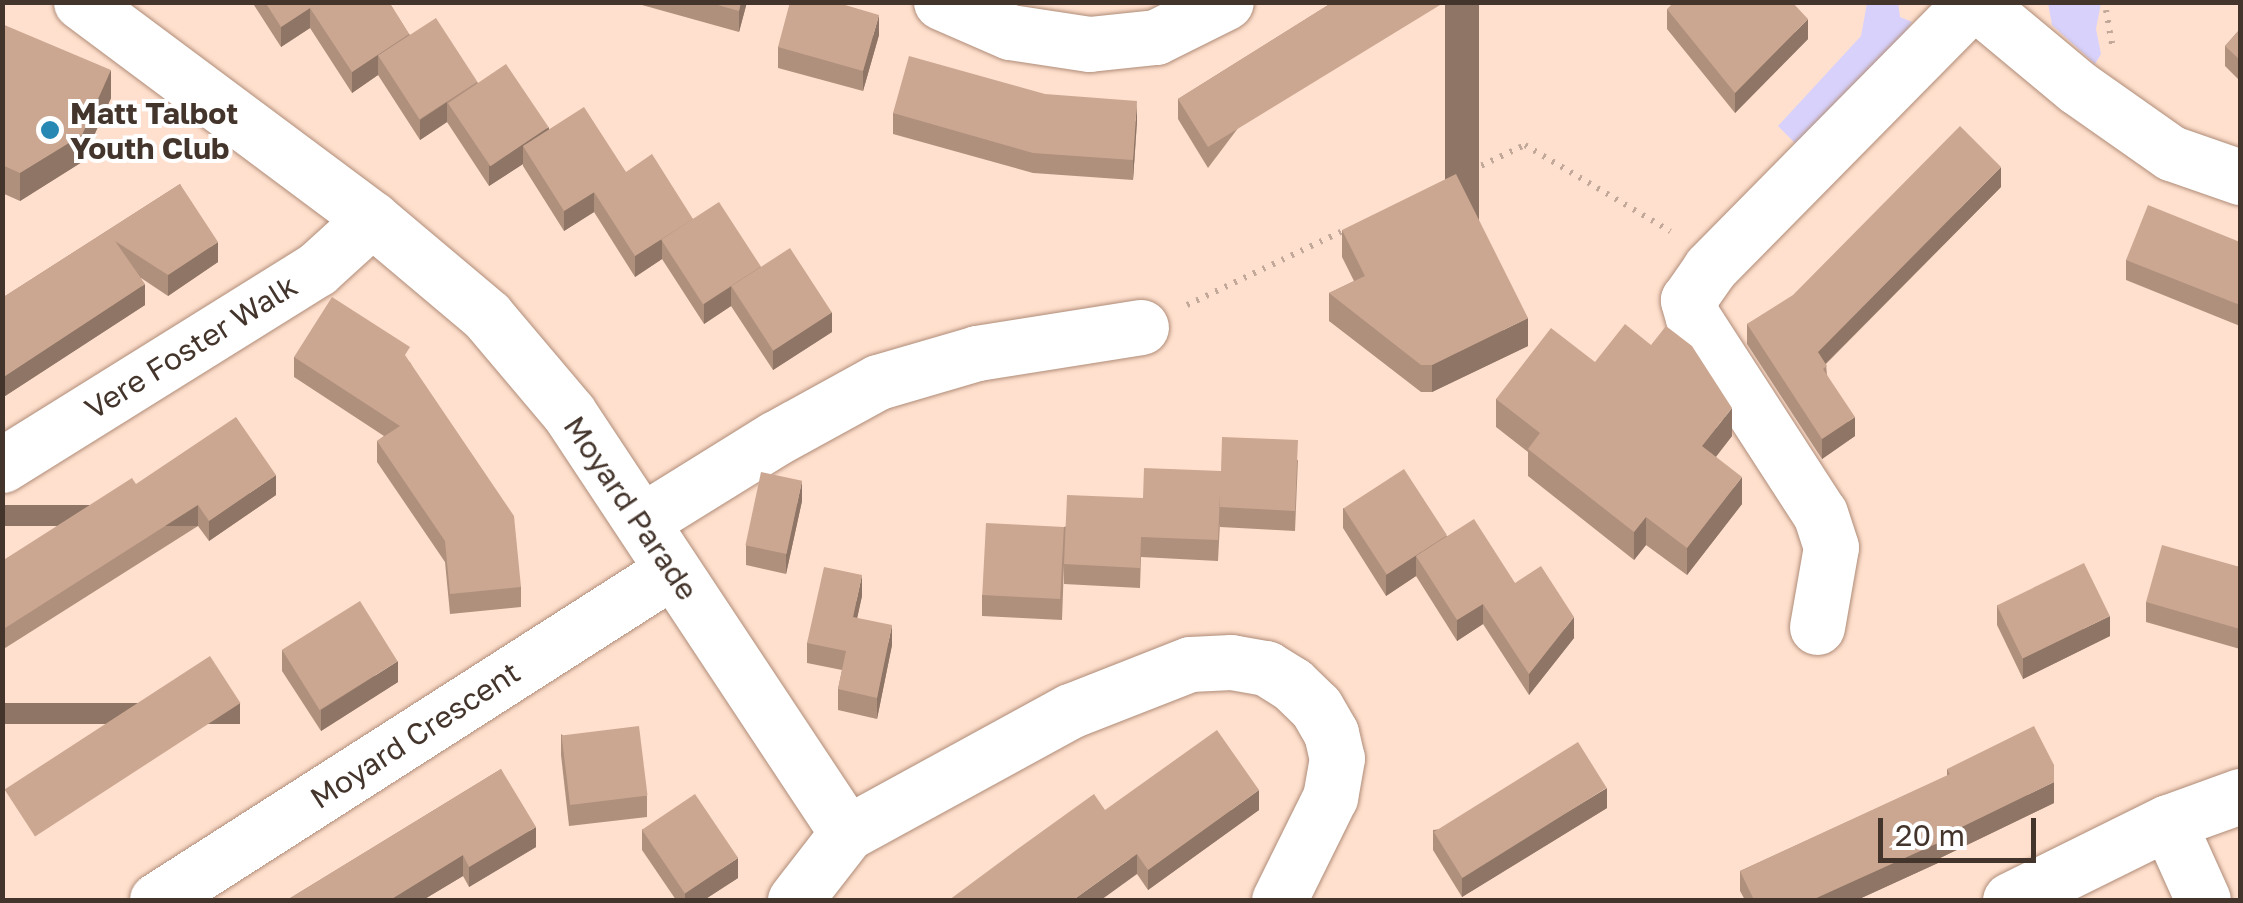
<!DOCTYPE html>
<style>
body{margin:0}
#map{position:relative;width:2243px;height:903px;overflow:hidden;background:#ffe0ce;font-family:"Golos Text",sans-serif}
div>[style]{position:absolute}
.green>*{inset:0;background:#d7d1fc}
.path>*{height:6px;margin-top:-3px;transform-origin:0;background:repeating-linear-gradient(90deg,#c1a899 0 2.5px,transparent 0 10.5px)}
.roads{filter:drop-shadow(0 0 2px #af8c78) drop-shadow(0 0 2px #af8c78)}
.minor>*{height:55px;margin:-27.5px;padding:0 27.5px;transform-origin:27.5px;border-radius:27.5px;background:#fff}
.wall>*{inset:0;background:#af907d}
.shaded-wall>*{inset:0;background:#8e7566;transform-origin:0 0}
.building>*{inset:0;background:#cba791;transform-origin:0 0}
.dots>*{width:28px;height:28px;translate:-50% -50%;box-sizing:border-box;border:5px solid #fff;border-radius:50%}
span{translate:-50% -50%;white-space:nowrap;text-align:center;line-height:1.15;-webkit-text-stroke:8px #fff;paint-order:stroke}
.poi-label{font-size:30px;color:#44352c;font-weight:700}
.left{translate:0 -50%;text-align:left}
.street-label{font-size:30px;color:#44352c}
.frame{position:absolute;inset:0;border:5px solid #44352c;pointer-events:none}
.scale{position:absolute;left:1878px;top:818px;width:158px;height:45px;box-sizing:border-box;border:5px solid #44352c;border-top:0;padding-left:12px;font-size:30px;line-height:35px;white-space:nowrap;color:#44352c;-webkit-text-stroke:8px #fff;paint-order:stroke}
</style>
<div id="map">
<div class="green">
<i style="clip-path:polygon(1867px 3px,1898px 3px,1900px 17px,1912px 22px,1902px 38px,1797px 145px,1778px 126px,1861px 36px)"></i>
<i style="clip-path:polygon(2048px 3px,2101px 3px,2096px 29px,2101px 54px,2095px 64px,2052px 25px)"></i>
</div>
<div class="path">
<i style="left:2109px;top:2px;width:9px;rotate:111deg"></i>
<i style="left:2106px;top:10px;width:36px;rotate:80deg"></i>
<i style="left:1453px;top:179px;width:80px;rotate:-25.3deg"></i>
<i style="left:1525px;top:145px;width:169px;rotate:30.7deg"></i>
<i style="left:1187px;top:305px;width:177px;rotate:-25.4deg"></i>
</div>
<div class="roads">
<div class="minor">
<i style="left:81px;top:2px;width:363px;rotate:36.7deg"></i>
<i style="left:372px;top:219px;width:150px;rotate:40.1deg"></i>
<i style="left:487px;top:316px;width:127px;rotate:49.8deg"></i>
<i style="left:569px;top:413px;width:504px;rotate:56.5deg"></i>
<i style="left:941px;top:2px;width:75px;rotate:23.5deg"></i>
<i style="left:1010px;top:32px;width:80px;rotate:8.6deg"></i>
<i style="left:1089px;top:44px;width:67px;rotate:-6deg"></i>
<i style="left:1156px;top:37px;width:78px;rotate:-26.6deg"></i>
<i style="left:1975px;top:2px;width:133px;rotate:39.8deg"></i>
<i style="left:2077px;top:87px;width:115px;rotate:35.1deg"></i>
<i style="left:2171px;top:153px;width:73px;rotate:19.2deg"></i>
<i style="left:2px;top:465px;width:371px;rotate:-31.9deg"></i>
<i style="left:317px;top:269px;width:74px;rotate:-42.3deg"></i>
<i style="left:642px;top:521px;width:158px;rotate:-31.8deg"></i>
<i style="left:776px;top:438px;width:116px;rotate:-28.8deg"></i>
<i style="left:878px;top:382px;width:103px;rotate:-16.3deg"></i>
<i style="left:977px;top:353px;width:166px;rotate:-9deg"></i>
<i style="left:1817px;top:627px;width:81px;rotate:-80.1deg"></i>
<i style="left:1831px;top:547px;width:35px;rotate:-108deg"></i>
<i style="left:1820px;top:514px;width:234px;rotate:-122.9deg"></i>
<i style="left:1693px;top:318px;width:19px;rotate:-106deg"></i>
<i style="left:1688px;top:300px;width:39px;rotate:-55deg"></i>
<i style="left:1710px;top:268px;width:373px;rotate:-45.4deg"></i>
<i style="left:2168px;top:822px;width:77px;rotate:-19.9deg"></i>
<i style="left:157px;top:900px;width:612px;rotate:-32.6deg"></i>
<i style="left:795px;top:900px;width:85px;rotate:-52.2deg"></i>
<i style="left:847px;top:833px;width:254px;rotate:-28.7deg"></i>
<i style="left:1070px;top:711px;width:129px;rotate:-21.4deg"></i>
<i style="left:1190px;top:664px;width:41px;rotate:-2.8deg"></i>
<i style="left:1231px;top:662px;width:36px;rotate:10deg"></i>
<i style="left:1266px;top:668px;width:31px;rotate:32deg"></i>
<i style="left:1292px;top:684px;width:33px;rotate:44deg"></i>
<i style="left:1316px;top:707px;width:30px;rotate:60deg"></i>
<i style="left:1331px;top:733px;width:26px;rotate:77deg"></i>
<i style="left:1337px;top:758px;width:40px;rotate:100deg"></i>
<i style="left:1330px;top:797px;width:115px;rotate:116.3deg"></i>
<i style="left:2010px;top:900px;width:176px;rotate:-26.3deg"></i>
<i style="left:2168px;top:822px;width:85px;rotate:65.8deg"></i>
</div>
</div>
<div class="wall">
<i style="clip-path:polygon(252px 2px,389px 2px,409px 34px,477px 82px,549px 130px,626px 172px,693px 219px,761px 267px,832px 332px,773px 370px,731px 306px,704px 324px,662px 259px,635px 277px,594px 212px,564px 231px,523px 166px,523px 164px,489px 186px,447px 122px,420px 140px,378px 75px,352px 93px,310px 28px,281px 47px)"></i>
<i style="clip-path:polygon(642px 2px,747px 2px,739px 32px,642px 5px)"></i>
<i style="clip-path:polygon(1333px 2px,1208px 168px,1178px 119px,1178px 99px)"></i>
<i style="clip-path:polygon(1741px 5px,1808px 39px,1735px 113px,1667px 29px,1667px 9px)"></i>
<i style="clip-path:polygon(2px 24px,111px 98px,82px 162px,20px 201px,2px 193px)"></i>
<i style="clip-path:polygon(2240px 29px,2240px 81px,2225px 66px,2225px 46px)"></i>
<i style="clip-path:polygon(879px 35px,863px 91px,778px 68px,778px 47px)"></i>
<i style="clip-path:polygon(893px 113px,1137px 121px,1133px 180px,1033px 173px,893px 134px)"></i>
<i style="clip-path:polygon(180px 184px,218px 262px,168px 296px,141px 278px,145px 305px,2px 398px,2px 298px)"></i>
<i style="clip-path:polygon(2001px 187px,1826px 364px,1827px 375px,1855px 436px,1822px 459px,1747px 344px,1747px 324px)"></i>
<i style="clip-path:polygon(1342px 230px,1528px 346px,1432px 392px,1421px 392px,1329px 321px,1329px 293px,1354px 281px,1342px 257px)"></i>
<i style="clip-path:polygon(2240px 242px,2240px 326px,2126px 280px,2126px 260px)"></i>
<i style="clip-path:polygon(294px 357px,410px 362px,521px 587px,521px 607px,450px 614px,445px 562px,377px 462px,377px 441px,384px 436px,294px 377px)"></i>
<i style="clip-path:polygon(1595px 362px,1732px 436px,1716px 457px,1742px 504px,1687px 575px,1646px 545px,1634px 560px,1528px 476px,1528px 452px,1496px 427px,1496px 399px)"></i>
<i style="clip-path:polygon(1298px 460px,1295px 531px,1220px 527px,1220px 523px,1218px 561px,1141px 557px,1140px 588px,1064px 584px,1064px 565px,1062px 620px,982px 616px,982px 595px,1064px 527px,1221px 471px)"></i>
<i style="clip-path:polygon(136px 484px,276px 495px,209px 541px,198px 526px,2px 650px,2px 561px)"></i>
<i style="clip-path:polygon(802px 501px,786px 574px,746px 565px,746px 545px)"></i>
<i style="clip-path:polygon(1343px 508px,1447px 536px,1515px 583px,1574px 638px,1529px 695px,1483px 624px,1457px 641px,1416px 576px,1386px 596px,1343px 528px)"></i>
<i style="clip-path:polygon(2240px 567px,2240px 649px,2146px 622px,2146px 602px)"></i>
<i style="clip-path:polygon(862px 596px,857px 618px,892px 645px,877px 719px,838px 710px,838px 689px,842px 670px,807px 663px,807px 643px)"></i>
<i style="clip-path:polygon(1997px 605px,2110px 636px,2023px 679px,1997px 625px)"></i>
<i style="clip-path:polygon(282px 650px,398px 682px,321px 731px,282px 671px)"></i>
<i style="clip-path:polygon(561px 734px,647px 796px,647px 817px,569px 826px,561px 755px)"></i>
<i style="clip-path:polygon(501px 769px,536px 847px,469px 887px,463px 876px,423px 900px,287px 900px)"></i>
<i style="clip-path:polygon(1947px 769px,2054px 803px,1938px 859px,1938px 863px,1857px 900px,1745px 900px,1740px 891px,1740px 871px,1947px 776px)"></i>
<i style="clip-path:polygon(1607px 808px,1462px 897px,1433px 850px,1433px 830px)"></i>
<i style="clip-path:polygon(1105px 810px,1259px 810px,1148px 890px,1137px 874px)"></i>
<i style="clip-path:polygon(642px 829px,738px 878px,704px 900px,676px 900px,642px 850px)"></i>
</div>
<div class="shaded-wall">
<i style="clip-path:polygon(741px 2px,747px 2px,739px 32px,739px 11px)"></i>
<i style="left:1445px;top:2px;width:34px;height:278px"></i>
<i style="clip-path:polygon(310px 8px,310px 28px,281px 47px,281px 27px)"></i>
<i style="clip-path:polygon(879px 15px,879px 35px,863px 91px,863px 71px)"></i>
<i style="clip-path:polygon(1808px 19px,1808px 39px,1735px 113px,1735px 93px)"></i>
<i style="clip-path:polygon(409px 34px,378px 55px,378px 75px,352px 93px,352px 72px)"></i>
<i style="clip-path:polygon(111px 70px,111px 98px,82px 162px,20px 201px,20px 173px)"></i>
<i style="clip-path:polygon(477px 82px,447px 102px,447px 122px,420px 140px,420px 120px)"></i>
<i style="clip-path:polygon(1137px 101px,1137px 121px,1133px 180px,1133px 160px)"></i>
<i style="clip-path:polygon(549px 127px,549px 148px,523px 146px,523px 164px,489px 186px,489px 166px)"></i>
<i style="clip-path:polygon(2001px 167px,2001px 187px,1818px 371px,1818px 352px)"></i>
<i style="clip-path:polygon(594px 192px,594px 212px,564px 231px,564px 211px)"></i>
<i style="clip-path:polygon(693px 219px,662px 240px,662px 259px,635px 277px,635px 256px)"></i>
<i style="clip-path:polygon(218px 242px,218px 262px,168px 296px,168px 275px)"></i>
<i style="clip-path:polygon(761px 267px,731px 286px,731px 306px,704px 324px,704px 304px)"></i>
<i style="clip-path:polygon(145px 284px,145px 305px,2px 398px,2px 378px)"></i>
<i style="clip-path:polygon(832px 312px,832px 332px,773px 370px,773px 350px)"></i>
<i style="clip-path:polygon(1528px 318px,1528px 346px,1432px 392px,1432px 365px)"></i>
<i style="clip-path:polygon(1732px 408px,1732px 436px,1702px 474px,1702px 446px)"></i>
<i style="clip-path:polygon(1855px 417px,1855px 436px,1822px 459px,1822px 439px)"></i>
<i style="clip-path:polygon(276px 475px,276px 495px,209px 541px,209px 521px)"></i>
<i style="clip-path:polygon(1742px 477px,1742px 504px,1687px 575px,1687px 548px)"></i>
<i style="clip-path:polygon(802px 481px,802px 501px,786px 574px,786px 554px)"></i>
<i style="left:198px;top:505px;width:21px;height:232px;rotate:90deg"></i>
<i style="clip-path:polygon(1646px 517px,1646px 545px,1634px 560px,1634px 532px)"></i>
<i style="clip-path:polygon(1447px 535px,1416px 556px,1416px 576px,1386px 596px,1386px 575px)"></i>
<i style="clip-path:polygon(862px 575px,862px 596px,853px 637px,853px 617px)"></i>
<i style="clip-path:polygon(1483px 604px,1483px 624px,1457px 641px,1457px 620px)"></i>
<i style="clip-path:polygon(2110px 616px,2110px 636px,2023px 679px,2023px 658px)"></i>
<i style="clip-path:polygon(1574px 617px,1574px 638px,1529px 695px,1529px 674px)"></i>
<i style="clip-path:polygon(892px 625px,892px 645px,877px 719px,877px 698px)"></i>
<i style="clip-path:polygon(398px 661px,398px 682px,321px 731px,321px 710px)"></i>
<i style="left:240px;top:703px;width:21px;height:280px;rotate:90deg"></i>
<i style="clip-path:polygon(2054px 782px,2054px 803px,1938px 859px,1938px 863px,1857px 900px,1812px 900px)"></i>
<i style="clip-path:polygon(1607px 788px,1607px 808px,1462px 897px,1462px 876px)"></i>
<i style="clip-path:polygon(1259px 790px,1259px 810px,1148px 890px,1148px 870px)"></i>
<i style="clip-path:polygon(536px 827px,536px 847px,469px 887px,469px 867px)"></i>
<i style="clip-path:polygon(1137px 854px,1137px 874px,1101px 900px,1073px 900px)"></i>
<i style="clip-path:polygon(463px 855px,463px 876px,423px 900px,390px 900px)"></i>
<i style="clip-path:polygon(738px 858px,738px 878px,704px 900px,685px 900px,685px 893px)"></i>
</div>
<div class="building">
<i style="clip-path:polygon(265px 2px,389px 2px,409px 34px,352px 72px,310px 8px,281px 27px)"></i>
<i style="clip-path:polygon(707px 2px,741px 2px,739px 11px)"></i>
<i style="clip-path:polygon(790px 2px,835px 2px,879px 15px,863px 71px,778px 47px)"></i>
<i style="clip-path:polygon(1333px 2px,1445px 2px,1208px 147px,1178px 99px)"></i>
<i style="clip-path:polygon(1674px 2px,1739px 2px,1741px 5px,1744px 2px,1792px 2px,1808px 19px,1735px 93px,1667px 9px)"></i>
<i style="left:436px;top:18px;width:76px;height:69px;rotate:57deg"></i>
<i style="clip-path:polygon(2px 24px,111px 70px,82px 135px,20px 173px,2px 165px)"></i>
<i style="clip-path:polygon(2240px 29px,2240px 60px,2225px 46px)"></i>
<i style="clip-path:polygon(909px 56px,1045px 94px,1137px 101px,1133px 160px,1033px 153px,893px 113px)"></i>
<i style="left:506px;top:64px;width:76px;height:70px;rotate:56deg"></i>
<i style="clip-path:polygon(584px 107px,626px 172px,652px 154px,693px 219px,635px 256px,594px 192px,601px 188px,564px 211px,523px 146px)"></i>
<i style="clip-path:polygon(1960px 126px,2001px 167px,1818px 352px,1827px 366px,1823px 369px,1855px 417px,1822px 439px,1747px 324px,1793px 295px)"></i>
<i style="clip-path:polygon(1456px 174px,1528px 318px,1432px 365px,1421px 365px,1329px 293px,1365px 276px,1342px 230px)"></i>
<i style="clip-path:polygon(180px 184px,218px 242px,168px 275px,115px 241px,145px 284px,2px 378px,2px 298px)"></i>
<i style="left:719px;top:202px;width:77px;height:69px;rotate:57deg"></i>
<i style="clip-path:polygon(2148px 205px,2240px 242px,2240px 305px,2126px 260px)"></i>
<i style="left:790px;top:248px;width:77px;height:70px;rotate:57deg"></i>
<i style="clip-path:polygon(332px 297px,410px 347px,405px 355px,514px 516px,521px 587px,450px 594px,445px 541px,377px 441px,400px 426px,294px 357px)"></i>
<i style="clip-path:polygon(1625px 324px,1651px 345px,1666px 326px,1692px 346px,1732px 408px,1702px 446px,1742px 477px,1687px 548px,1646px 517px,1634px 532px,1528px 449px,1540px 433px,1496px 399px,1551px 328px,1595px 362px)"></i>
<i style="clip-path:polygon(236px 417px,276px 475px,209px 521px,198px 505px,2px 630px,2px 561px,132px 478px,136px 484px)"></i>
<i style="clip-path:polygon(1222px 437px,1298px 440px,1295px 511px,1220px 507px,1220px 495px,1218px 540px,1141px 537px,1140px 568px,1064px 564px,1067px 495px,1143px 498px,1144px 468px,1221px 471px)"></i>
<i style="left:1404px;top:469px;width:79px;height:72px;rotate:57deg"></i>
<i style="left:761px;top:472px;width:42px;height:75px;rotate:12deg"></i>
<i style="clip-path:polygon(1474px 519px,1515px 583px,1541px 566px,1574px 617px,1529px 674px,1483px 604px,1457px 620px,1416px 556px)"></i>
<i style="left:986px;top:523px;width:78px;height:72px;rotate:3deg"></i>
<i style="clip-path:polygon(2162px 545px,2240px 567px,2240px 629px,2146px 602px)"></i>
<i style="left:2084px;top:563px;width:59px;height:97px;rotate:64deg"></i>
<i style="clip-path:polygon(824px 567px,862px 575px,853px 617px,892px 625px,877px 698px,838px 689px,846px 651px,807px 643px)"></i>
<i style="left:360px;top:601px;width:71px;height:92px;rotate:58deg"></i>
<i style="left:210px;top:656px;width:56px;height:245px;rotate:57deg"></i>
<i style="left:639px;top:726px;width:70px;height:78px;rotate:83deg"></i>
<i style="clip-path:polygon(2034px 726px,2054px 765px,2054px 782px,1937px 839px,1938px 843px,1812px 900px,1754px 900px,1740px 871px,1950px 774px,1947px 769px)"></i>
<i style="clip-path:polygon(1217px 730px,1259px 790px,1148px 870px,1137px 854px,1073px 900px,949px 900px,1019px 848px,1094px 794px,1105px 810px)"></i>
<i style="left:1578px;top:742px;width:54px;height:170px;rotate:58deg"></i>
<i style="clip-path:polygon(501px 769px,536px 827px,469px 867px,463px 855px,390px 900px,287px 900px)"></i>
<i style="left:695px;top:794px;width:77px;height:64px;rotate:56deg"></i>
</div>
<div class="dots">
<i style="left:50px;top:130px;background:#2688b3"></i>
</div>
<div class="poi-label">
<span class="left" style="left:70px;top:130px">Matt Talbot<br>Youth Club</span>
</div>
<div class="street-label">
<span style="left:191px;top:347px;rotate:-32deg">Vere Foster Walk</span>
<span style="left:631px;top:508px;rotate:56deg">Moyard Parade</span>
<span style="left:415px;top:735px;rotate:-33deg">Moyard Crescent</span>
</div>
<div class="frame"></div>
<div class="scale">20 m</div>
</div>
